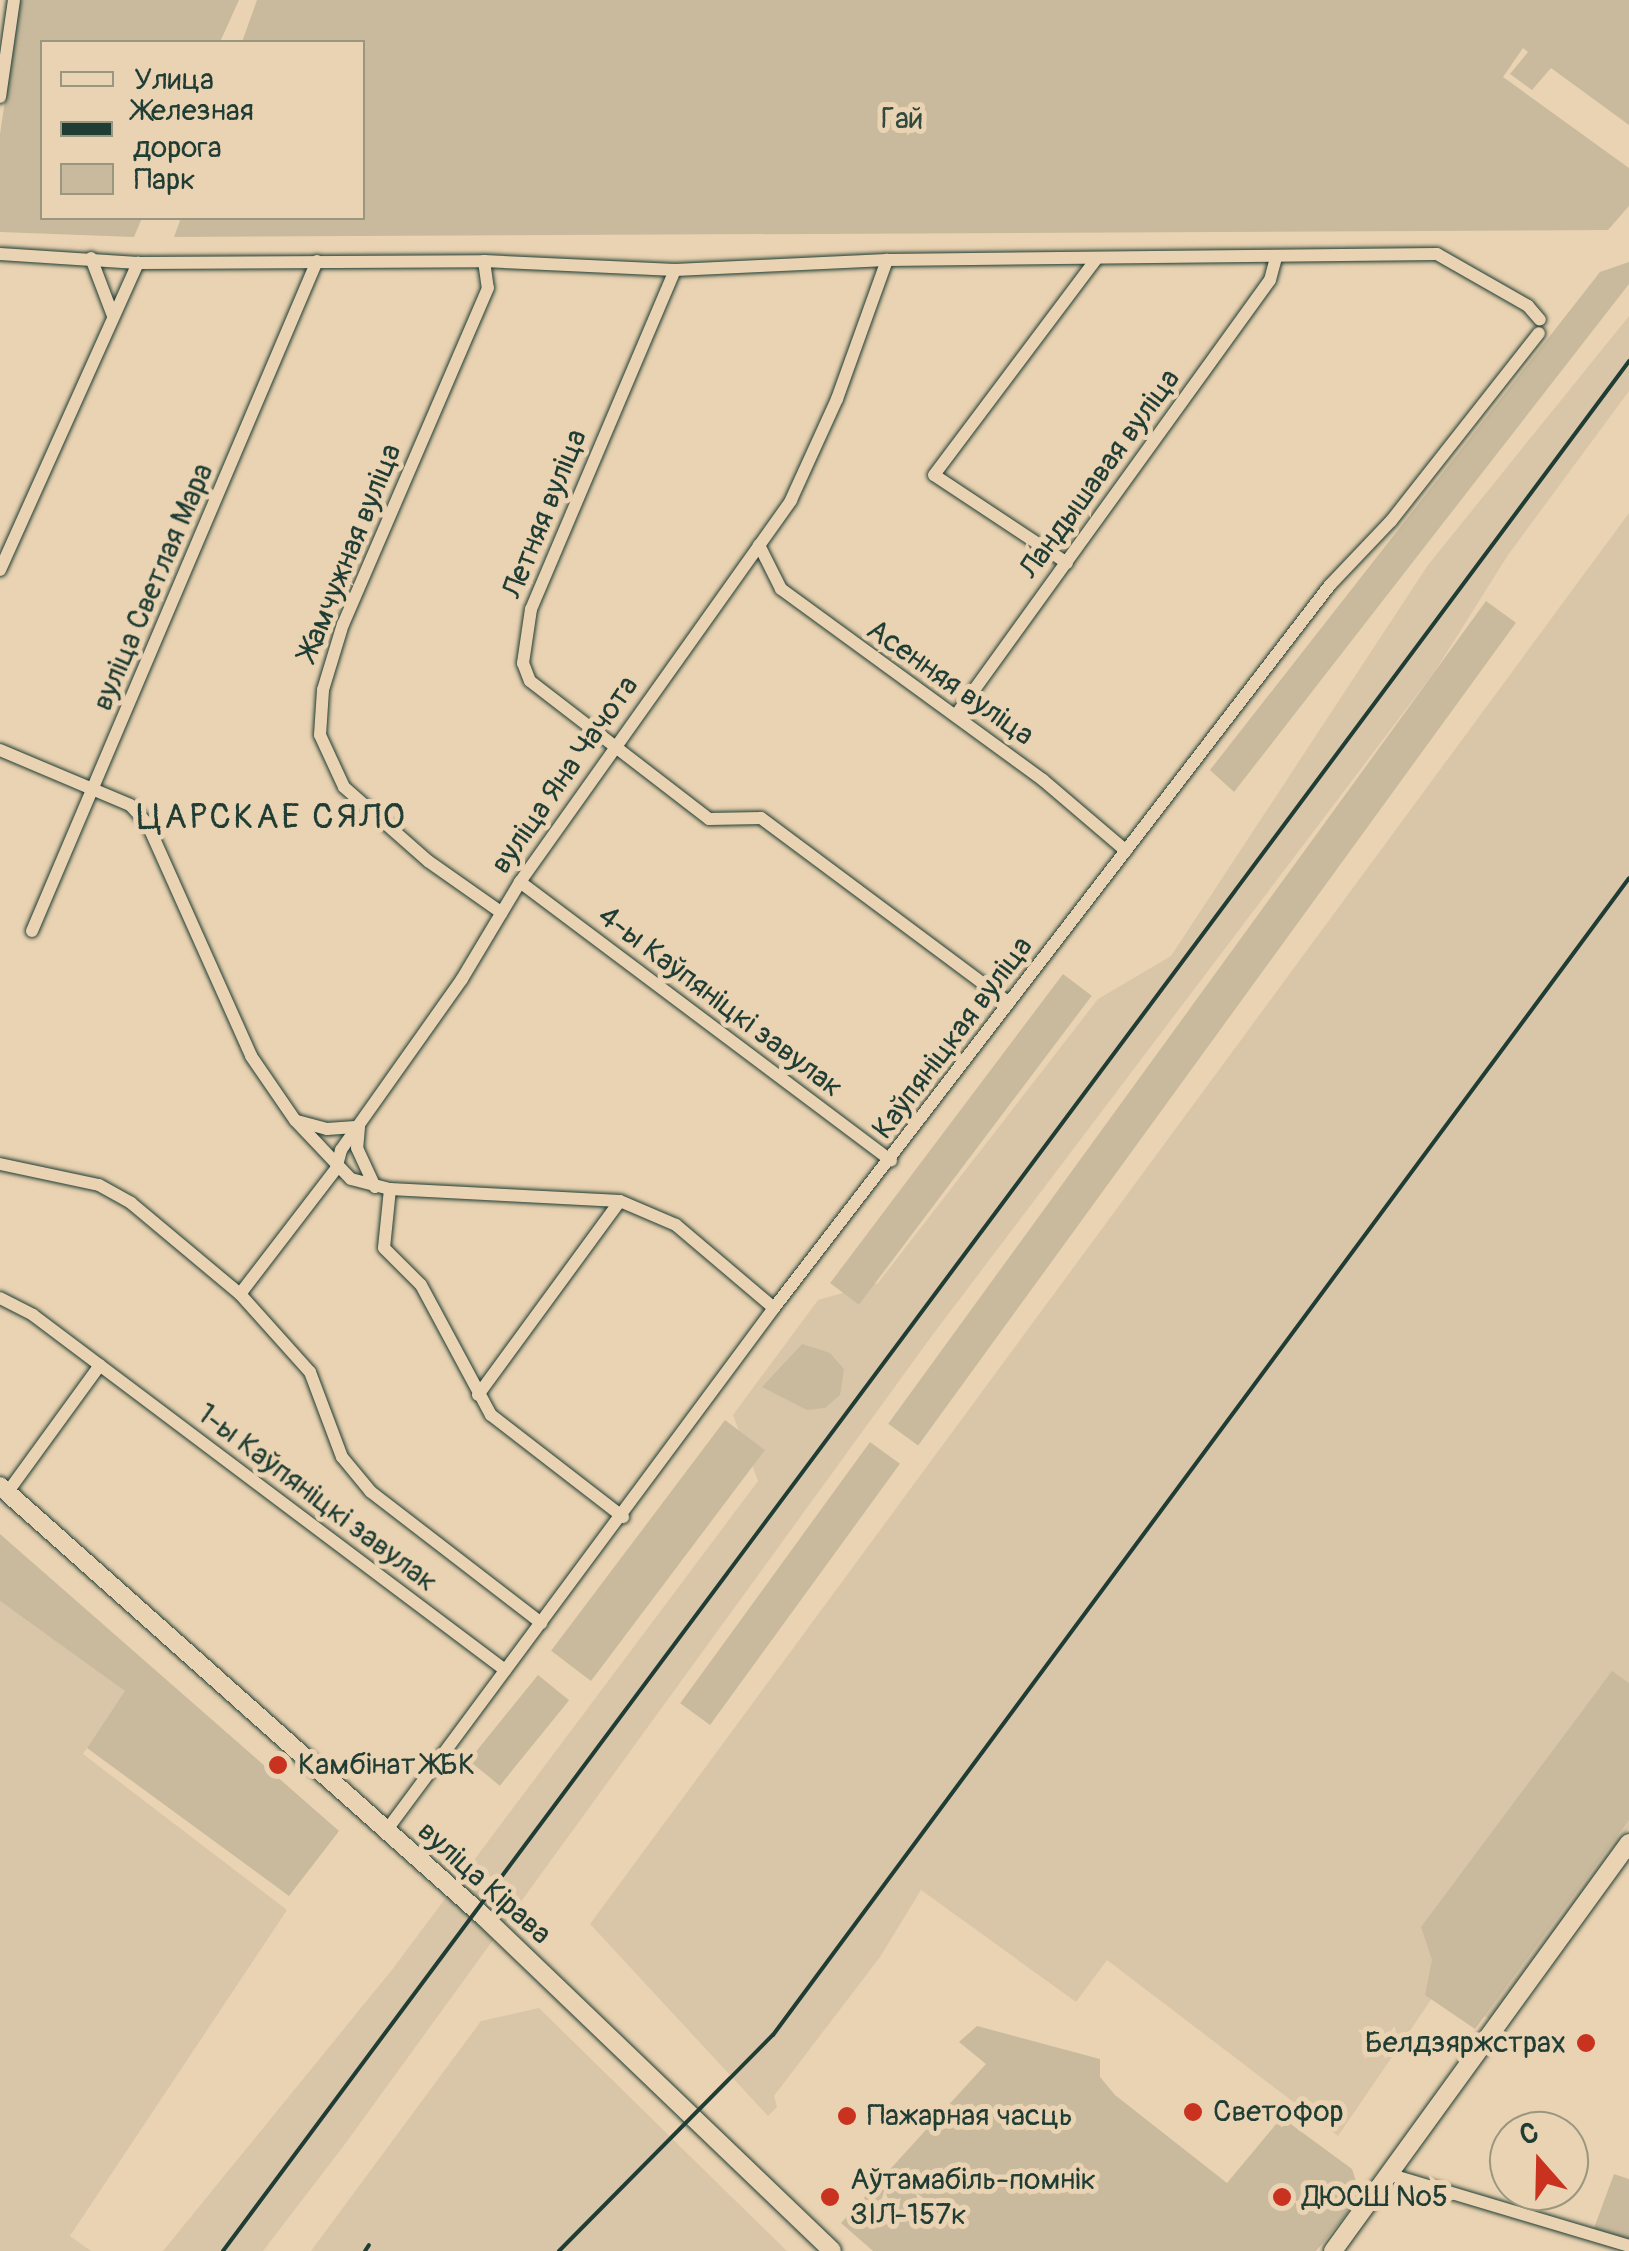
<!DOCTYPE html>
<meta charset="utf-8">
<style>
body{margin:0}
#map{position:relative;width:1629px;height:2251px;overflow:hidden;background:#ead3b2;font-family:Pangolin,sans-serif}
div>[style]{position:absolute}
.built>*{inset:0;background:#d9c6a8}
.green>*{inset:0;background:#c9ba9d;transform-origin:0 0}
.roads{filter:drop-shadow(0 0 2px #1f3d34) drop-shadow(0 0 2px #1f3d34)}
.minor>*{height:12px;margin:-6px;padding:0 6px;transform-origin:6px;border-radius:6px;background:#ead3b2}
.secondary>*{height:18px;margin:-9px;padding:0 9px;transform-origin:9px;border-radius:9px;background:#ead3b2}
.rail>*{height:4px;margin:-2px;padding:0 2px;transform-origin:2px;border-radius:2px;background:#1f3d34}
.dots>*{width:28px;height:28px;translate:-50% -50%;box-sizing:border-box;border:5px solid #ead3b2;border-radius:50%}
span{translate:-50% -50%;white-space:nowrap;text-align:center;line-height:1.15;-webkit-text-stroke:10px #ead3b2;paint-order:stroke}
.park-label{font-size:30px;color:#304a3e}
.street-label{font-size:30px;color:#1f3d34}
.poi-label{font-size:30px;color:#1f3d34}
.left{translate:0 -50%;text-align:left}
.right{translate:-100% -50%;text-align:right}
.quarter-label{font-size:35px;color:#1f3d34;letter-spacing:2.5px}
.legend{position:absolute;left:40px;top:40px;width:325px;height:180px;box-sizing:border-box;background:#ead3b2;border:2px solid #999780;margin:0;padding:12px 18px;list-style:none;font-size:30px;color:#1f3d34}
.legend li{display:flex;align-items:center;gap:20px;height:50px}
.legend b{width:50px;border:2px solid #999780}
.north{position:absolute;left:1489px;top:2111px;width:100px;height:100px;box-sizing:border-box;background:#ead3b2;border:2px solid #999780;border-radius:50%;rotate:340deg;font-size:28px;font-weight:700;line-height:40px;text-align:center;color:#1f3d34}
.north::after{content:'';display:block;margin:auto;width:35px;height:45px;background:#c8321e;clip-path:polygon(50% 0,100% 100%,50% 72%,0 100%)}
</style>
<div id="map">
<div class="built">
<i style="clip-path:polygon(1629px 316px,1629px 391px,1508px 555px,1435px 671px,931px 1337px,345px 2144px,263px 2251px,163px 2251px,391px 1971px,758px 1481px,733px 1415px,818px 1300px,878px 1283px,1098px 999px,1171px 956px,1428px 565px)"></i>
<i style="clip-path:polygon(1629px 513px,1629px 1828px,1490px 2019px,1437px 1991px,1338px 2136px,1107px 1960px,1076px 2002px,921px 1890px,880px 1957px,774px 2096px,777px 2107px,768px 2116px,590px 1924px)"></i>
<i style="clip-path:polygon(0 1601px,126px 1691px,83px 1754px,287px 1910px,70px 2236px,91px 2251px,0 2251px)"></i>
<i style="clip-path:polygon(539px 2008px,696px 2162px,787px 2251px,311px 2251px,481px 2021px)"></i>
</div>
<div class="green">
<i style="clip-path:polygon(20px 0,239px 0,220px 42px,42px 42px,42px 218px,142px 218px,134px 237px,0 232px,0 134px)"></i>
<i style="clip-path:polygon(257px 0,1629px 0,1629px 125px,1551px 68px,1532px 90px,1510px 74px,1528px 52px,1523px 48px,1503px 77px,1629px 168px,1629px 206px,1608px 230px,174px 237px,181px 218px,362px 218px,362px 42px,242px 42px)"></i>
<i style="clip-path:polygon(1629px 262px,1629px 284px,1234px 792px,1210px 770px,1600px 272px)"></i>
<i style="left:1486px;top:601px;width:37px;height:1017px;rotate:36deg"></i>
<i style="left:1063px;top:974px;width:36px;height:387px;rotate:37deg"></i>
<i style="clip-path:polygon(802px 1344px,830px 1353px,844px 1369px,840px 1395px,825px 1408px,807px 1410px,762px 1387px)"></i>
<i style="left:725px;top:1420px;width:50px;height:289px;rotate:37deg"></i>
<i style="left:870px;top:1442px;width:37px;height:323px;rotate:36deg"></i>
<i style="clip-path:polygon(0 1534px,339px 1831px,289px 1896px,87px 1748px,125px 1691px,0 1601px)"></i>
<i style="clip-path:polygon(1612px 1671px,1629px 1683px,1629px 1820px,1475px 2029px,1425px 1995px,1432px 1960px,1421px 1927px)"></i>
<i style="left:538px;top:1675px;width:40px;height:110px;rotate:39deg"></i>
<i style="clip-path:polygon(977px 2026px,1100px 2059px,1100px 2077px,1115px 2095px,1227px 2183px,1277px 2123px,1288px 2122px,1352px 2169px,1361px 2197px,1316px 2251px,873px 2251px,841px 2223px,986px 2064px,959px 2042px)"></i>
<i style="clip-path:polygon(1614px 2174px,1629px 2179px,1629px 2239px,1594px 2228px)"></i>
</div>
<div class="roads">
<div class="minor">
<i style="left:0;top:97px;width:98px;rotate:-81.8deg"></i>
<i style="left:0;top:254px;width:138px;rotate:3.7deg"></i>
<i style="left:138px;top:263px;width:346px;rotate:-0.3deg"></i>
<i style="left:484px;top:261px;width:191px;rotate:2.7deg"></i>
<i style="left:675px;top:270px;width:212px;rotate:-2.7deg"></i>
<i style="left:887px;top:260px;width:550px;rotate:-0.63deg"></i>
<i style="left:1437px;top:254px;width:105px;rotate:29.7deg"></i>
<i style="left:1528px;top:306px;width:18px;rotate:49deg"></i>
<i style="left:91px;top:258px;width:62px;rotate:69.2deg"></i>
<i style="left:484px;top:261px;width:27px;rotate:82deg"></i>
<i style="left:488px;top:288px;width:366px;rotate:113.3deg"></i>
<i style="left:343px;top:624px;width:69px;rotate:106.9deg"></i>
<i style="left:323px;top:690px;width:45px;rotate:93.8deg"></i>
<i style="left:320px;top:735px;width:57px;rotate:65.2deg"></i>
<i style="left:344px;top:787px;width:112px;rotate:41.4deg"></i>
<i style="left:428px;top:861px;width:90px;rotate:35.1deg"></i>
<i style="left:675px;top:270px;width:368px;rotate:113deg"></i>
<i style="left:531px;top:609px;width:55px;rotate:98.4deg"></i>
<i style="left:523px;top:663px;width:19px;rotate:69deg"></i>
<i style="left:530px;top:681px;width:226px;rotate:37.6deg"></i>
<i style="left:709px;top:819px;width:52px;rotate:-1.1deg"></i>
<i style="left:761px;top:818px;width:309px;rotate:36.7deg"></i>
<i style="left:759px;top:545px;width:49px;rotate:63.4deg"></i>
<i style="left:781px;top:589px;width:324px;rotate:36.1deg"></i>
<i style="left:1043px;top:780px;width:109px;rotate:40.5deg"></i>
<i style="left:1067px;top:563px;width:159px;rotate:-146.5deg"></i>
<i style="left:934px;top:475px;width:271px;rotate:-53.1deg"></i>
<i style="left:0;top:570px;width:337px;rotate:-65.8deg"></i>
<i style="left:956px;top:715px;width:536px;rotate:-54.18deg"></i>
<i style="left:1270px;top:280px;width:24px;rotate:-75deg"></i>
<i style="left:0;top:750px;width:141px;rotate:22.9deg"></i>
<i style="left:130px;top:805px;width:25px;rotate:47deg"></i>
<i style="left:147px;top:823px;width:255px;rotate:65.9deg"></i>
<i style="left:251px;top:1056px;width:78px;rotate:55.5deg"></i>
<i style="left:295px;top:1120px;width:81px;rotate:46.5deg"></i>
<i style="left:351px;top:1179px;width:40px;rotate:14.4deg"></i>
<i style="left:390px;top:1189px;width:230px;rotate:3deg"></i>
<i style="left:620px;top:1201px;width:61px;rotate:23.2deg"></i>
<i style="left:676px;top:1225px;width:128px;rotate:40.3deg"></i>
<i style="left:520px;top:882px;width:464px;rotate:36.9deg"></i>
<i style="left:32px;top:931px;width:728px;rotate:-66.96deg"></i>
<i style="left:297px;top:1121px;width:31px;rotate:15deg"></i>
<i style="left:327px;top:1129px;width:32px;rotate:-4deg"></i>
<i style="left:359px;top:1127px;width:21px;rotate:95deg"></i>
<i style="left:357px;top:1148px;width:43px;rotate:65.2deg"></i>
<i style="left:0;top:1164px;width:101px;rotate:12deg"></i>
<i style="left:99px;top:1185px;width:37px;rotate:29deg"></i>
<i style="left:131px;top:1203px;width:142px;rotate:39.9deg"></i>
<i style="left:240px;top:1294px;width:105px;rotate:48.1deg"></i>
<i style="left:310px;top:1372px;width:91px;rotate:69.4deg"></i>
<i style="left:342px;top:1457px;width:45px;rotate:50.4deg"></i>
<i style="left:371px;top:1492px;width:215px;rotate:37.6deg"></i>
<i style="left:390px;top:1189px;width:59px;rotate:95.8deg"></i>
<i style="left:384px;top:1248px;width:52px;rotate:45deg"></i>
<i style="left:421px;top:1285px;width:148px;rotate:61.7deg"></i>
<i style="left:491px;top:1415px;width:167px;rotate:37.7deg"></i>
<i style="left:240px;top:1294px;width:158px;rotate:-52.5deg"></i>
<i style="left:336px;top:1169px;width:20px;rotate:-75deg"></i>
<i style="left:341px;top:1150px;width:209px;rotate:-54.7deg"></i>
<i style="left:462px;top:979px;width:113px;rotate:-59.1deg"></i>
<i style="left:520px;top:882px;width:468px;rotate:-54.6deg"></i>
<i style="left:791px;top:500px;width:111px;rotate:-65.5deg"></i>
<i style="left:837px;top:399px;width:148px;rotate:-70.2deg"></i>
<i style="left:0;top:1298px;width:37px;rotate:27deg"></i>
<i style="left:33px;top:1315px;width:591px;rotate:36.95deg"></i>
<i style="left:478px;top:1395px;width:240px;rotate:-53.8deg"></i>
<i style="left:7px;top:1493px;width:158px;rotate:-54deg"></i>
<i style="left:386px;top:1831px;width:651px;rotate:-53.43deg"></i>
<i style="left:774px;top:1308px;width:912px;rotate:-52.44deg"></i>
<i style="left:1330px;top:585px;width:88px;rotate:-46.4deg"></i>
<i style="left:1391px;top:521px;width:239px;rotate:-51.8deg"></i>
<i style="left:1388px;top:2174px;width:252px;rotate:16.6deg"></i>
</div>
<div class="secondary">
<i style="left:0;top:1486px;width:648px;rotate:41.68deg"></i>
<i style="left:484px;top:1917px;width:482px;rotate:43.8deg"></i>
<i style="left:1333px;top:2251px;width:504px;rotate:-54.04deg"></i>
</div>
</div>
<div class="rail">
<i style="left:223px;top:2251px;width:2356px;rotate:-53.35deg"></i>
<i style="left:365px;top:2251px;width:7px;rotate:-56deg"></i>
<i style="left:559px;top:2251px;width:304px;rotate:-45.3deg"></i>
<i style="left:773px;top:2035px;width:1439px;rotate:-53.5deg"></i>
</div>
<div class="dots">
<i style="left:278px;top:1765px;background:#c8321e"></i>
<i style="left:1586px;top:2043px;background:#c8321e"></i>
<i style="left:1193px;top:2112px;background:#c8321e"></i>
<i style="left:847px;top:2116px;background:#c8321e"></i>
<i style="left:830px;top:2197px;background:#c8321e"></i>
<i style="left:1282px;top:2197px;background:#c8321e"></i>
</div>
<div class="park-label">
<span style="left:902px;top:119px">Гай</span>
</div>
<div class="street-label">
<span style="left:1100px;top:474px;rotate:-54deg">Ландышавая вуліца</span>
<span style="left:545px;top:514px;rotate:-68deg">Летняя вуліца</span>
<span style="left:350px;top:552px;rotate:-68deg">Жамчужная вуліца</span>
<span style="left:153px;top:587px;rotate:-67deg">вуліца Светлая Мара</span>
<span style="left:950px;top:683px;rotate:35deg">Асенняя вуліца</span>
<span style="left:565px;top:775px;rotate:-55deg">вуліца Яна Чачота</span>
<span style="left:720px;top:1002px;rotate:37deg">4-ы Каўпяніцкі завулак</span>
<span style="left:953px;top:1038px;rotate:-53deg">Каўпяніцкая вуліца</span>
<span style="left:317px;top:1498px;rotate:37deg">1-ы Каўпяніцкі завулак</span>
<span style="left:484px;top:1883px;rotate:42deg">вуліца Кірава</span>
</div>
<div class="poi-label">
<span class="left" style="left:298px;top:1765px">Камбінат ЖБК</span>
<span class="right" style="left:1566px;top:2043px">Белдзяржстрах</span>
<span class="left" style="left:1213px;top:2112px">Светофор</span>
<span class="left" style="left:867px;top:2116px">Пажарная часць</span>
<span class="left" style="left:850px;top:2197px">Аўтамабіль-помнік<br>ЗІЛ-157к</span>
<span class="left" style="left:1302px;top:2197px">ДЮСШ №5</span>
</div>
<div class="quarter-label">
<span style="left:272px;top:817px">ЦАРСКАЕ СЯЛО</span>
</div>
<ul class="legend">
<li><b style="height:12px;background:#ead3b2"></b>Улица</li>
<li><b style="height:12px;background:#1f3d34"></b>Железная дорога</li>
<li><b style="height:28px;background:#c9ba9d"></b>Парк</li>
</ul>
<div class="north">С</div>
</div>
